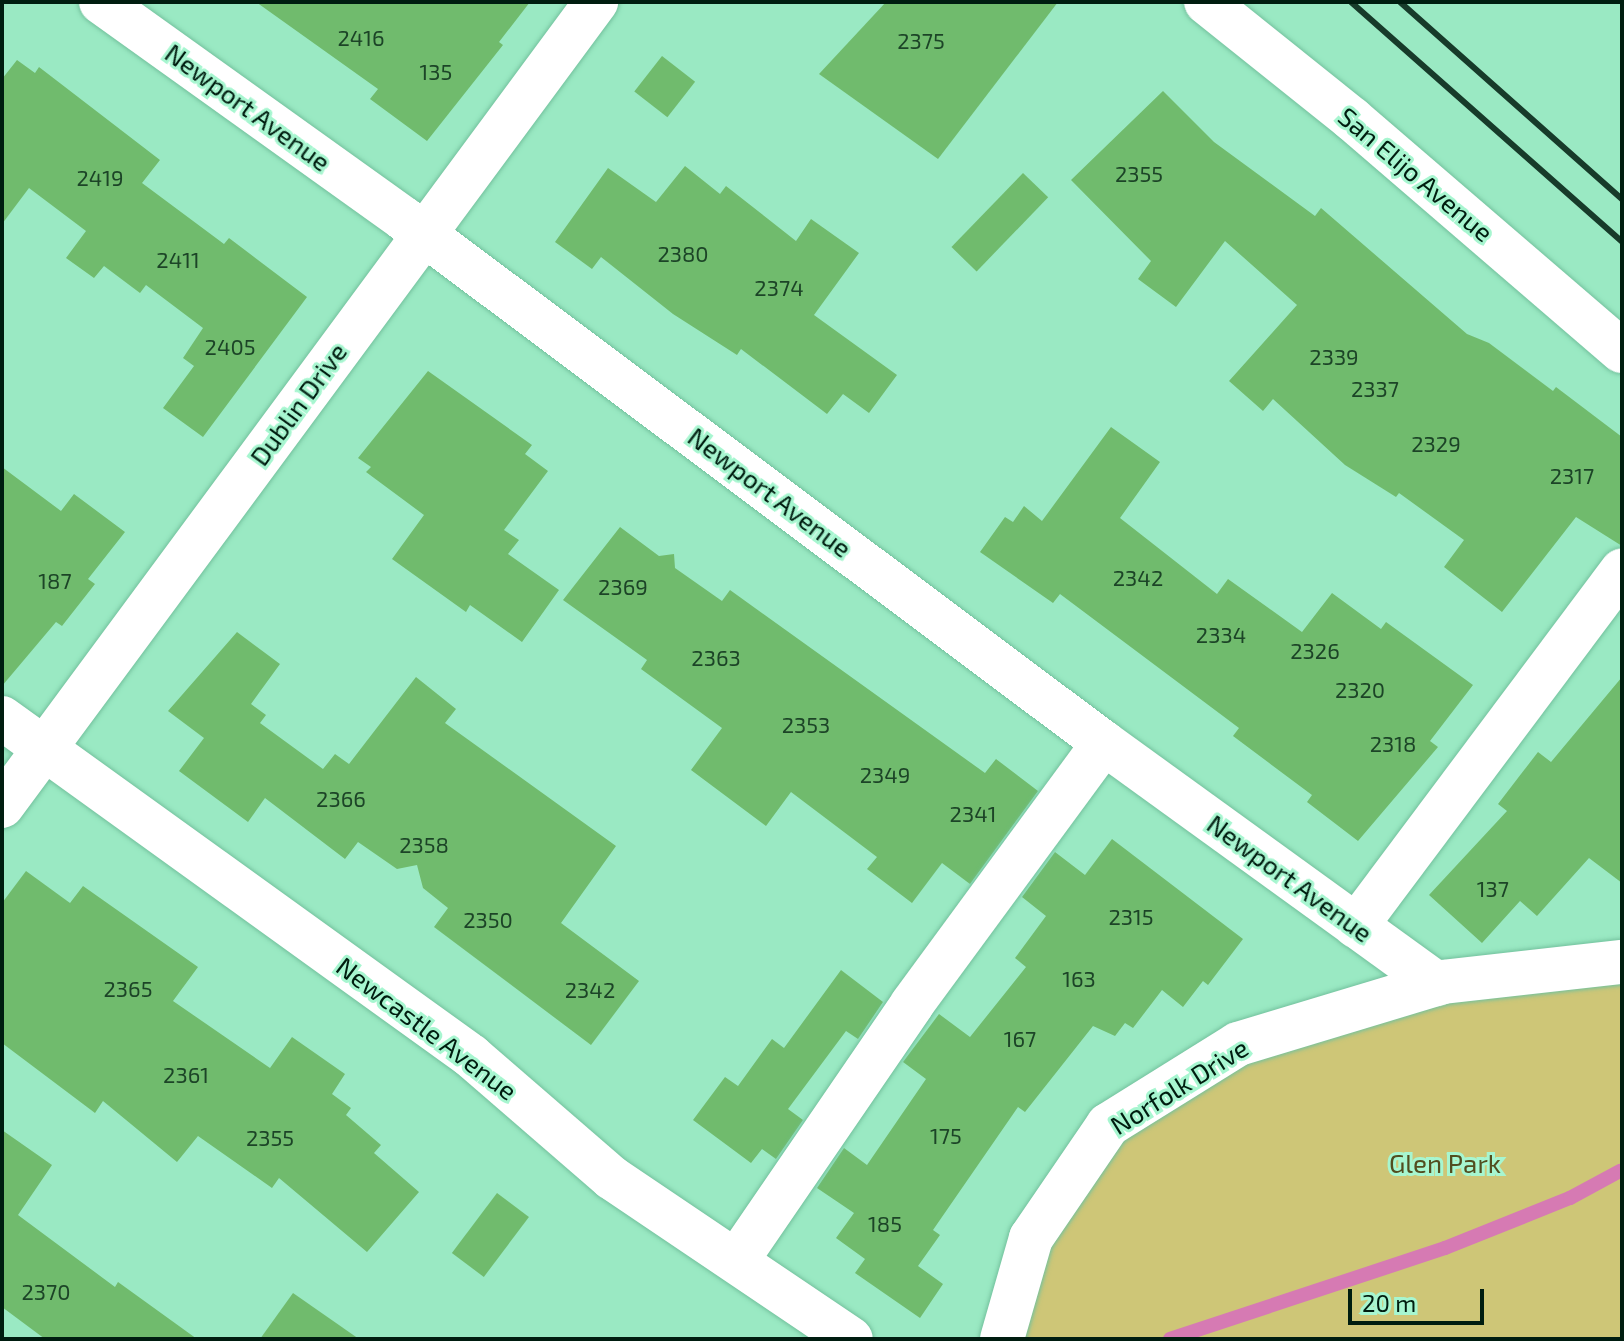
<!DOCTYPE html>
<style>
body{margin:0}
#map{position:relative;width:1624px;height:1341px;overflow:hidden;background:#9ae9c3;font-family:"Exo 2",sans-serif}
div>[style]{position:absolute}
.green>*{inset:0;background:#cec677}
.stream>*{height:14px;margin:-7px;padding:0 7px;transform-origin:7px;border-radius:7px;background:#d67ab3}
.building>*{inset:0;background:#70bb6d;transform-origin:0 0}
.roads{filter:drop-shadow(0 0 2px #73c19d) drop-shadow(0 0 2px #73c19d)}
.minor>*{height:44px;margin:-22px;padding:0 22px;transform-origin:22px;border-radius:22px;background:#fff}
.major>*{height:44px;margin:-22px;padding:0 22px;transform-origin:22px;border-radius:22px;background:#fff}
.rail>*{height:6px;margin:-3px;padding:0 3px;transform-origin:3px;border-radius:3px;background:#173b2a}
span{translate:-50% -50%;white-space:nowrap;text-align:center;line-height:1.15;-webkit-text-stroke:6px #a7f6d0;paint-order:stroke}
.number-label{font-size:22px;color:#1c4427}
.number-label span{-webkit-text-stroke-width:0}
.street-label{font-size:26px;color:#001d10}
.park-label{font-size:26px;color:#524d1f}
.frame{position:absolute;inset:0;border:4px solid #001d10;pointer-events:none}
.scale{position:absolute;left:1348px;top:1289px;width:136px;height:36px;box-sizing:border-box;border:4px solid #001d10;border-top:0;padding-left:10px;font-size:24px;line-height:28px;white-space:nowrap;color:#001d10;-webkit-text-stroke:6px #a7f6d0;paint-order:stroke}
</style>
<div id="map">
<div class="green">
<i style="clip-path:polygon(1622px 961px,1622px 1339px,986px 1339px,1060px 1178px,1209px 1057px)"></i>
</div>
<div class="stream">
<i style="left:1170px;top:1339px;width:290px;rotate:-18.3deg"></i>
<i style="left:1445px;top:1248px;width:135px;rotate:-21.8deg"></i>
<i style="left:1570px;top:1198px;width:57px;rotate:-28.4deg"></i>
</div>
<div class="building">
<i style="clip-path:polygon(256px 2px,530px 2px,499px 42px,503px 45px,427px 141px,370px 99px,378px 89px)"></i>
<i style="clip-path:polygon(886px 2px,1058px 2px,938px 159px,819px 74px)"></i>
<i style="left:662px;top:56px;width:42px;height:45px;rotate:38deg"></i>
<i style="clip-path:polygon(17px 60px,35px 73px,39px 67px,160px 160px,142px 183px,224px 244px,229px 238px,307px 297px,203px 437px,163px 408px,194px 366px,183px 358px,203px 328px,146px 285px,140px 293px,104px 266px,94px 278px,66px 258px,86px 231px,29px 188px,2px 224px,2px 79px)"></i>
<i style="clip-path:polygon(1163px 91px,1214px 142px,1315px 216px,1321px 208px,1467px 334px,1489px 343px,1553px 391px,1556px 387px,1622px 437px,1622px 546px,1576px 517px,1502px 612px,1444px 567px,1464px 540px,1399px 493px,1396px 497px,1345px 465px,1273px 399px,1263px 411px,1229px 381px,1297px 305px,1225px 241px,1176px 307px,1138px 279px,1151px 261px,1071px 180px)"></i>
<i style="clip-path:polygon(685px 166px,720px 194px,726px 186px,796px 241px,811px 219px,859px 253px,814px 315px,897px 375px,869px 413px,843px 394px,827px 414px,741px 349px,737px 355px,673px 314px,601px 257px,592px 269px,555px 242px,608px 168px,656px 202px)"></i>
<i style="left:1023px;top:173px;width:35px;height:103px;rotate:44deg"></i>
<i style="clip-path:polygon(428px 371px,532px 445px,525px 454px,548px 471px,504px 530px,519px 540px,508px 554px,559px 590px,522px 642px,470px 605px,466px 612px,392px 559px,424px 515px,366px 472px,371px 467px,358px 458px)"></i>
<i style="clip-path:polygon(1111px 427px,1160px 462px,1120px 518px,1217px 594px,1228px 579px,1302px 632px,1332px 593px,1381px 629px,1386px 622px,1473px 685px,1430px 741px,1438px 747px,1358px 841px,1307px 802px,1312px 795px,1233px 736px,1239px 728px,1060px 594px,1053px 603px,980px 552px,1005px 517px,1013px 522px,1024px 506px,1042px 521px)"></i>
<i style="clip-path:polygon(2px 467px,61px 511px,74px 494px,125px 532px,88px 579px,95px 584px,62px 626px,56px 622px,2px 686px)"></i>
<i style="clip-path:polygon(620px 527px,659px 556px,674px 554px,675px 568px,722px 601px,730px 590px,985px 773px,996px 759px,1038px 791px,970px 884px,942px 863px,912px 903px,867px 869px,877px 857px,791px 792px,766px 826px,691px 770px,722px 728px,641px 669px,647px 660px,563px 600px)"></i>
<i style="clip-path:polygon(237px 632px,280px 664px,251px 704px,266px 715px,260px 723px,323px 769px,335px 754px,349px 764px,416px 677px,456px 709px,445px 723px,616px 846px,561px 923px,639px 981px,591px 1045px,434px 927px,448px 908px,423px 888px,417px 865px,397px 869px,358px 842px,345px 859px,265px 798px,248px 822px,179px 771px,204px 738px,168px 711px)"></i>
<i style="clip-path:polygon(1622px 677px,1622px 883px,1589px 858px,1537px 916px,1520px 901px,1482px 943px,1429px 895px,1507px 811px,1498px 804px,1538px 752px,1551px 762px)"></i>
<i style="clip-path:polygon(1112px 839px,1243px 939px,1208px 985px,1203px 981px,1183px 1007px,1162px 990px,1133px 1028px,1125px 1023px,1115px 1036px,1093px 1026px,1025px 1112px,1018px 1107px,933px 1230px,940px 1235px,918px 1266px,943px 1284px,920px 1318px,855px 1273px,865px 1259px,836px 1238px,854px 1213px,817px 1188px,844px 1148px,867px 1165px,926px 1079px,903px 1062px,939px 1014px,970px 1037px,1026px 967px,1015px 958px,1046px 916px,1022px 897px,1055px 852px,1085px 875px)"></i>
<i style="clip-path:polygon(26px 871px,70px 903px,83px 886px,198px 967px,173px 1001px,270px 1068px,292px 1037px,345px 1074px,332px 1094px,351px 1108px,346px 1115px,381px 1145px,374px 1153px,419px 1192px,367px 1252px,279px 1178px,272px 1188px,198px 1136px,177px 1162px,103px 1101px,95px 1113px,2px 1043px,2px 903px)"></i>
<i style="clip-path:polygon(841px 970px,883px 1002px,858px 1039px,846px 1031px,788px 1109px,803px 1120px,776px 1159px,762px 1149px,751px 1163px,693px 1120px,725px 1077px,738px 1086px,772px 1039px,784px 1048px)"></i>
<i style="clip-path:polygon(2px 1130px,52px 1165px,18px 1215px,115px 1287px,118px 1282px,197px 1339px,45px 1339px,2px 1307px)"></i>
<i style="left:497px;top:1193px;width:40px;height:75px;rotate:37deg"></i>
<i style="clip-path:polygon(293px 1293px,359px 1339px,260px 1339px)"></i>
</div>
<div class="roads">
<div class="minor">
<i style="left:101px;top:2px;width:373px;rotate:35.6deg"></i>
<i style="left:404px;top:219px;width:874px;rotate:36.82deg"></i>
<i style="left:1104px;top:743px;width:411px;rotate:35.9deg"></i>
<i style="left:2px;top:718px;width:578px;rotate:35.78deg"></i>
<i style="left:471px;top:1056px;width:186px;rotate:40.9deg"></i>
<i style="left:612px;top:1178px;width:288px;rotate:34deg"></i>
<i style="left:2px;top:806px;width:1000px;rotate:-53.54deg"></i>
<i style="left:1356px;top:926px;width:444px;rotate:-53.2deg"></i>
<i style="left:737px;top:1260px;width:310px;rotate:-55.6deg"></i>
<i style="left:912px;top:1004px;width:324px;rotate:-53.7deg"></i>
<i style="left:1002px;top:1339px;width:105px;rotate:-74deg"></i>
<i style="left:1031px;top:1238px;width:137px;rotate:-55.7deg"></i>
<i style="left:1108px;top:1125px;width:153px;rotate:-31.9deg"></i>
<i style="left:1238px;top:1044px;width:214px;rotate:-16.8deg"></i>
<i style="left:1443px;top:982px;width:180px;rotate:-6.4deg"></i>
</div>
<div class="major">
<i style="left:1206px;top:2px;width:187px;rotate:38.7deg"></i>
<i style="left:1352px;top:119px;width:356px;rotate:40.7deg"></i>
</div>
</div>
<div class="rail">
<i style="left:1351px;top:2px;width:362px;rotate:41.5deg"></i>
<i style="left:1400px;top:2px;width:297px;rotate:41.6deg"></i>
</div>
<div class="number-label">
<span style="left:361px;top:38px">2416</span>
<span style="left:921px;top:41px">2375</span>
<span style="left:436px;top:72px">135</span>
<span style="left:1139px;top:174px">2355</span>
<span style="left:100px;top:178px">2419</span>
<span style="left:683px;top:254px">2380</span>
<span style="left:178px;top:260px">2411</span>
<span style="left:779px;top:288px">2374</span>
<span style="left:230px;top:347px">2405</span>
<span style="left:1334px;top:357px">2339</span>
<span style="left:1375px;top:389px">2337</span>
<span style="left:1436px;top:444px">2329</span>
<span style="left:1572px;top:476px">2317</span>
<span style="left:1138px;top:578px">2342</span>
<span style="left:55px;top:581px">187</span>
<span style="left:623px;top:587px">2369</span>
<span style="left:1221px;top:635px">2334</span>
<span style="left:1315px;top:651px">2326</span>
<span style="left:716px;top:658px">2363</span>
<span style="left:1360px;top:690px">2320</span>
<span style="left:806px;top:725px">2353</span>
<span style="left:1393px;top:744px">2318</span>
<span style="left:885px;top:775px">2349</span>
<span style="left:341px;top:799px">2366</span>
<span style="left:973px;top:814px">2341</span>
<span style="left:424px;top:845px">2358</span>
<span style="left:1493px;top:889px">137</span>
<span style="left:1131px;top:917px">2315</span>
<span style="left:488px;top:920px">2350</span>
<span style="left:1079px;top:979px">163</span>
<span style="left:128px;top:989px">2365</span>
<span style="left:590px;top:990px">2342</span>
<span style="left:1020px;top:1039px">167</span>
<span style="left:186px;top:1075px">2361</span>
<span style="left:946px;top:1136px">175</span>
<span style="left:270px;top:1138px">2355</span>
<span style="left:885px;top:1224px">185</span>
<span style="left:46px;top:1292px">2370</span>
</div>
<div class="street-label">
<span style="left:248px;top:107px;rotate:36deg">Newport Avenue</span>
<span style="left:1416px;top:174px;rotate:40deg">San Elijo Avenue</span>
<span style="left:298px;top:404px;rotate:-54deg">Dublin Drive</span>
<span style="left:770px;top:492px;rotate:37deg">Newport Avenue</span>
<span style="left:1290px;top:878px;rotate:36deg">Newport Avenue</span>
<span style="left:427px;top:1028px;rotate:37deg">Newcastle Avenue</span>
<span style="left:1179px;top:1086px;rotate:-32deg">Norfolk Drive</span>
</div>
<div class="park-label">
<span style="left:1445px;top:1163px">Glen Park</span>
</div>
<div class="frame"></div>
<div class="scale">20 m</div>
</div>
